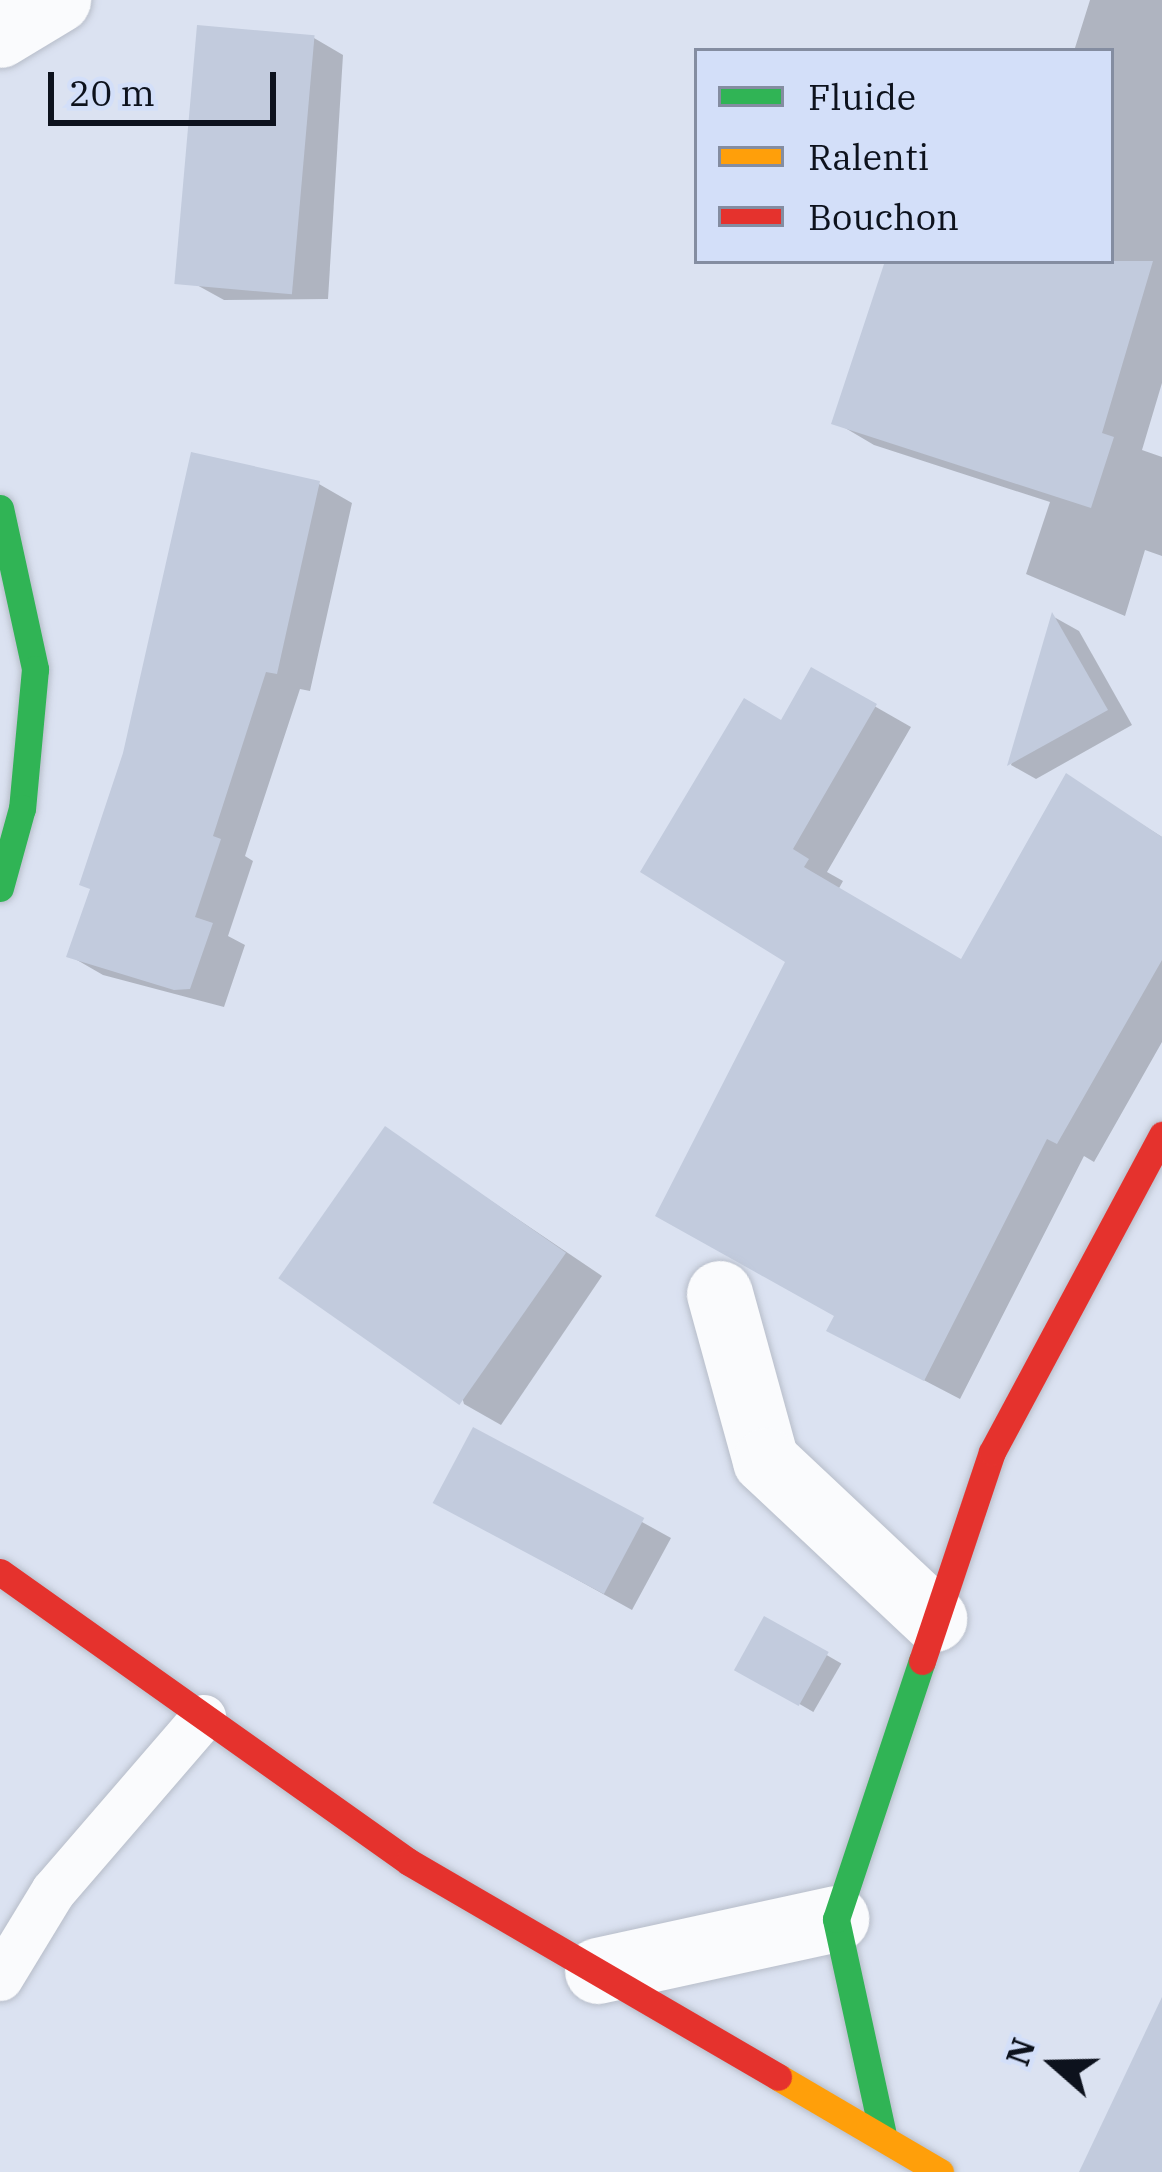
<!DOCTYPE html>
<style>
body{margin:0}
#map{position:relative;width:1162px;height:2172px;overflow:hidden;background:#dbe2f1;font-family:"IBM Plex Serif",serif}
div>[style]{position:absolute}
.shadow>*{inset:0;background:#0003;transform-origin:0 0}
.building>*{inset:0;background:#c2cbdd;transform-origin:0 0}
.roads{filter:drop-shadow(0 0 3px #b7bdc9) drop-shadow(0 0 3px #b7bdc9)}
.lane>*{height:45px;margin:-22.5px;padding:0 22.5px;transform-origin:22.5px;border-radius:22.5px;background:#fafbfd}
.street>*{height:66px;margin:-33px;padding:0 33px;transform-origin:33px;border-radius:33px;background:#fafbfd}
.fast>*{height:27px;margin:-13.5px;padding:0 13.5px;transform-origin:13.5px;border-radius:13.5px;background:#30b455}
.slow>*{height:27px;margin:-13.5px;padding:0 13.5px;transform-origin:13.5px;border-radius:13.5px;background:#ff9f0a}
.jam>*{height:27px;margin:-13.5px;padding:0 13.5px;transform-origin:13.5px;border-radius:13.5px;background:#e5322d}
span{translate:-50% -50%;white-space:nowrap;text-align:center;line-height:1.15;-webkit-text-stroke:9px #d3dff9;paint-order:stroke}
.legend{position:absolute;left:694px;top:48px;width:420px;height:216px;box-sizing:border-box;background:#d3dff9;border:3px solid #848da1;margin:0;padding:15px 21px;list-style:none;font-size:36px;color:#0d121d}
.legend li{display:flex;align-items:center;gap:24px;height:60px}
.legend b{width:60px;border:3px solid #848da1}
.north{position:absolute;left:994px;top:2004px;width:120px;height:120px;-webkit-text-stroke:9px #d3dff9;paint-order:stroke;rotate:290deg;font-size:33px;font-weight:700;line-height:48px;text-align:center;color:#0d121d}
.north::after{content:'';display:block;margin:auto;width:42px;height:54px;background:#0d121d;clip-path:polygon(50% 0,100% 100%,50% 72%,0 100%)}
.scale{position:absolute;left:48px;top:72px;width:228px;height:54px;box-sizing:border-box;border:6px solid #0d121d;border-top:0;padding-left:15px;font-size:36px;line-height:42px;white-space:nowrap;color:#0d121d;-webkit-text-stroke:9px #d3dff9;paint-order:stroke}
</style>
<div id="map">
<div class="shadow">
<i style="clip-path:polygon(1090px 0,1162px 0,1162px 383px,1142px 450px,1162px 457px,1162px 556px,1145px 550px,1125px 616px,1026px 574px,1050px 502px,874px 445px,835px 422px,892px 261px,1111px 261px,1111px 51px,1074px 51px)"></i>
<i style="clip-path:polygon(314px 38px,343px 55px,328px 299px,224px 300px,195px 284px)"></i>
<i style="clip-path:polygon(319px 484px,352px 503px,310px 691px,300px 689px,245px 856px,253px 861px,228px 936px,245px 945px,224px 1007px,103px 975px,70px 956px)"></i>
<i style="clip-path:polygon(1054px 617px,1079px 631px,1132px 725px,1036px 779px,1011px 765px)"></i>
<i style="clip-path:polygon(813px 671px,911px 727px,827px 872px,843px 881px,838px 890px,962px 962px,1067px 777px,1162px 837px,1162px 1042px,1094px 1162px,1084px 1156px,960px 1399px,866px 1350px,838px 1315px,789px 960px,783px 723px)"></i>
<i style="clip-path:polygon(386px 1130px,602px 1276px,501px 1425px,464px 1404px)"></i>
<i style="clip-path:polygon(466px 1518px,642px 1522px,671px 1538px,632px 1610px)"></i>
<i style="left:766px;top:1620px;width:87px;height:56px;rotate:30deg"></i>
</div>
<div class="building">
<i style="left:197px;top:25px;width:118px;height:260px;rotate:5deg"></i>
<i style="clip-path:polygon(885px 261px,1153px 261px,1102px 433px,1114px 437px,1091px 508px,831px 424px)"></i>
<i style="clip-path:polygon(191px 452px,320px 481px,277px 674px,266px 672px,213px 836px,221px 839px,195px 917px,213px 923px,190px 989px,174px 990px,66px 957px,90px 889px,79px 885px,123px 753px)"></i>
<i style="clip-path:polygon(1052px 612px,1108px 710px,1007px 766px)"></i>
<i style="clip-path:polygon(811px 667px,877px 704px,793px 849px,809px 859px,804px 867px,961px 959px,1066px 773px,1162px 837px,1162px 960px,1057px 1144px,1047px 1139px,924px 1381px,826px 1331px,834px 1316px,655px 1216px,785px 962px,640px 872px,744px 698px,781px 720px)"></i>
<i style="left:385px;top:1126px;width:221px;height:186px;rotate:35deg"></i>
<i style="left:473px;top:1427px;width:194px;height:86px;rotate:28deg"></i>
<i style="left:764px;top:1616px;width:74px;height:62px;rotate:29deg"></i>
<i style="clip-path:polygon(1162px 1997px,1162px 2172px,1079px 2172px)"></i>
</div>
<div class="roads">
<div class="lane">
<i style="left:0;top:1978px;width:102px;rotate:-58.7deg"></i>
<i style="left:53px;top:1891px;width:230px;rotate:-49.2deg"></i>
</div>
<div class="street">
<i style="left:0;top:35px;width:68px;rotate:-31.1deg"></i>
<i style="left:720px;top:1294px;width:173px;rotate:74.6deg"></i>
<i style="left:766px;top:1461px;width:231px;rotate:43.2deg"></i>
<i style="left:598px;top:1971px;width:244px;rotate:-12.3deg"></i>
</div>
<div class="fast">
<i style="left:0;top:508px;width:165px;rotate:77.7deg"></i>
<i style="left:35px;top:669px;width:140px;rotate:95.3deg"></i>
<i style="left:22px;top:808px;width:83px;rotate:105.4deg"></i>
<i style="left:883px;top:2135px;width:221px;rotate:-102.3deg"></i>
<i style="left:836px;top:1919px;width:272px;rotate:-71.6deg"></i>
</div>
<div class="slow">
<i style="left:778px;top:2077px;width:188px;rotate:30.4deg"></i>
</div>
<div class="jam">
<i style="left:0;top:1572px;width:501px;rotate:35.34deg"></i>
<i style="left:409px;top:1862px;width:427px;rotate:30.2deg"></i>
<i style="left:922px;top:1661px;width:220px;rotate:-71.5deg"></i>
<i style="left:992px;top:1452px;width:360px;rotate:-61.8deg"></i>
</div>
</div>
<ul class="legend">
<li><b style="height:15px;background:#30b455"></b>Fluide</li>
<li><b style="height:15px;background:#ff9f0a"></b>Ralenti</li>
<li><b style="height:15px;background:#e5322d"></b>Bouchon</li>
</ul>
<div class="north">N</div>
<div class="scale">20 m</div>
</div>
